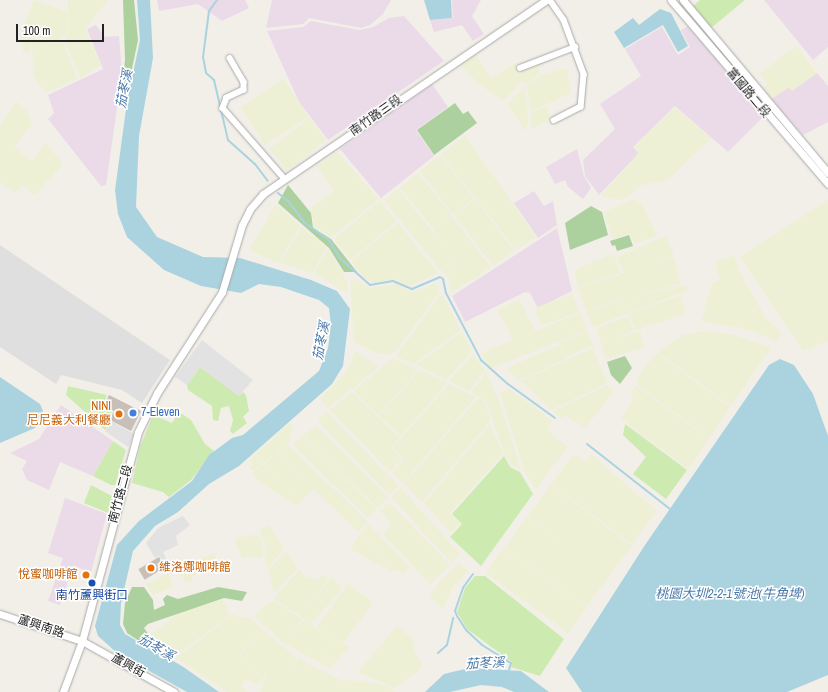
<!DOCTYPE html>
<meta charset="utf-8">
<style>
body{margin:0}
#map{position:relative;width:828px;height:692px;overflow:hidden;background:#f2efe9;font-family:"Archivo Narrow","Noto Sans TC",sans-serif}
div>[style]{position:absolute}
.residential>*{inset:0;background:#e0dfdf}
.industrial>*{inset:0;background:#ebdbe8}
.farmland>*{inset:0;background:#eef0d5;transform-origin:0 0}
.grass>*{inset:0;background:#cdebb0}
.forest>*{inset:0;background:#add19e}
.parking>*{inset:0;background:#e2e2e2}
.water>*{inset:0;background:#aad3df}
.stream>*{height:2px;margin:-1px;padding:0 1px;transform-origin:1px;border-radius:1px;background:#aad3df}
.building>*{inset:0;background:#c7bfb8;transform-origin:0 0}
.roads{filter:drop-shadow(0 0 1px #a9a9a9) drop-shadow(0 0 1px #a9a9a9)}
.minor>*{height:5.5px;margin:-2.75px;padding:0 2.75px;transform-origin:2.75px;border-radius:2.75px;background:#fff}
.tertiary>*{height:7px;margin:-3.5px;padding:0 3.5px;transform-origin:3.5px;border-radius:3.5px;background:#fff}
.dots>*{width:11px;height:11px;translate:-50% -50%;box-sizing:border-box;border:2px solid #fff;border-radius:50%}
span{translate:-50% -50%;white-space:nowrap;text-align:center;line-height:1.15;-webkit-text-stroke:3px #fff;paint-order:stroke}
.street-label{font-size:12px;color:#222}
.food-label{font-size:12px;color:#c56008}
.right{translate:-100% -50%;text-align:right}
.left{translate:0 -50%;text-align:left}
.shop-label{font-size:12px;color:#366cbe}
.transit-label{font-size:12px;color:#164399}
.water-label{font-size:13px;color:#4a7aab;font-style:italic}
.scale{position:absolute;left:16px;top:24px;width:88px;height:18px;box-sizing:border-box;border:2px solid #222;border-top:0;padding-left:5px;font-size:12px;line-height:14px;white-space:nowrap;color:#222;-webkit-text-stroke:3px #fff;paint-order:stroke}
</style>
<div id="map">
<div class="residential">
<i style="clip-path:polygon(0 245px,170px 360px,142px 403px,122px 390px,61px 375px,56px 384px,0 347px)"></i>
</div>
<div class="industrial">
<i style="clip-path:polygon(157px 0,245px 0,249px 8px,222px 21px,198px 4px,159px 11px)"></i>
<i style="clip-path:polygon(272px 0,391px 0,383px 14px,370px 25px,361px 28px,309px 18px,303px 24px,266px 28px)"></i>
<i style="clip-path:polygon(452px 0,481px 0,472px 16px,484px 34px,473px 41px,462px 25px,434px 32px,430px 20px,453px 18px)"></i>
<i style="clip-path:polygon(764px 0,828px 0,828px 47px,813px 60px)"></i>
<i style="clip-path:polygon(404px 16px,444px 61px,328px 140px,299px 102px,267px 31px,303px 27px,311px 21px,359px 30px,373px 27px,389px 18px)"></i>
<i style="clip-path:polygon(96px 25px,105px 37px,119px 36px,122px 73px,106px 185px,101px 186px,48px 119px,54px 113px,48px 95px,103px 69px,87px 29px)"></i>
<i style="clip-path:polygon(688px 26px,764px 116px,728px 152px,675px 106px,633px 147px,639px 153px,599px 195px,585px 176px,583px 160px,615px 129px,600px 104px,641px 76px,625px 49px,662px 27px,678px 55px,690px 47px,681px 30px)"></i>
<i style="clip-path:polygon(817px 73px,828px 86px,828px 122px,803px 135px,771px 99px,789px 87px,793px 90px)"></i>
<i style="clip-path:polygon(432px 84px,448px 107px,416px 130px,434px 156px,381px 198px,340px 149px)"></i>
<i style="clip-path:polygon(577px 149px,584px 176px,591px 188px,583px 199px,568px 187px,565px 180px,555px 184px,546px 167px)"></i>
<i style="clip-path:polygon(534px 191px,544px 206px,553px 201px,557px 225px,538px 238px,514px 203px)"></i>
<i style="clip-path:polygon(557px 228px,572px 291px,538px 308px,530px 293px,525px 292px,465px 322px,452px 296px)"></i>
<i style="clip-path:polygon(61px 405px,113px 441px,93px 476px,60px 462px,49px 490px,27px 480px,22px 469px,27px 461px,10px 453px,39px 439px)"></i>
<i style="clip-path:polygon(65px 498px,107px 514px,91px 572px,73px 566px,60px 605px,48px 601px,63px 558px,48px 553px)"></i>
</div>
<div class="farmland">
<i style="clip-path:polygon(34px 0,67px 12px,67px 35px,57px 42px,32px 36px,30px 52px,23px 53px,21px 34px)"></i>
<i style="clip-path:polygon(68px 0,108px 0,85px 29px,101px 65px,81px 78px,64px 40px,68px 35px)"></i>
<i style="clip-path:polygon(32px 38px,57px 43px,63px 41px,77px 79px,46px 93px,43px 87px,38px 86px,33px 73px)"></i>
<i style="clip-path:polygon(796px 46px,817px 73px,792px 91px,789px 87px,771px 99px,763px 88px,768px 84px,760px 73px)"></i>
<i style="clip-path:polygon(475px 54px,491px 78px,517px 62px,518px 72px,537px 64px,540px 74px,526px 84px,523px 81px,503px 101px,480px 85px,460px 65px)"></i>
<i style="clip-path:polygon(567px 68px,571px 93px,530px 112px,527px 85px,542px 75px)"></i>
<i style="left:284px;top:79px;width:45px;height:52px;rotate:57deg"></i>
<i style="clip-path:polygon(525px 86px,528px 119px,526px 132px,507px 104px)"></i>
<i style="clip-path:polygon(16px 101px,27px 111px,32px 124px,14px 147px,31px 161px,46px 143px,63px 164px,35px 195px,22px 185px,16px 193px,0 182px,0 126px)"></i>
<i style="clip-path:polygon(547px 106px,551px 119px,531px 129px,530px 114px)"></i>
<i style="clip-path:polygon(675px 107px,711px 138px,668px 180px,642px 185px,622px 200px,600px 196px,640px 152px,634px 147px)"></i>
<i style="left:309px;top:118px;width:28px;height:50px;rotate:52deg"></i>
<i style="clip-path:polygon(465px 135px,536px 237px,516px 250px,441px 154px)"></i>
<i style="clip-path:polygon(337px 152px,379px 199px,331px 237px,314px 227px,311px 208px,334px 191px,316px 166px)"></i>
<i style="left:440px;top:155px;width:55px;height:26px;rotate:52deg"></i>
<i style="left:418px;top:173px;width:54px;height:23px;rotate:51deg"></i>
<i style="left:398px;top:189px;width:90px;height:18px;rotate:51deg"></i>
<i style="left:475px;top:199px;width:65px;height:26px;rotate:53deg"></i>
<i style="clip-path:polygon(634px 199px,642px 204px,657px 236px,634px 244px,630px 233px,612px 240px,604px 212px)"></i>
<i style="clip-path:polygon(828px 200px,828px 341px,803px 351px,740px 257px)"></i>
<i style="left:380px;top:201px;width:26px;height:60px;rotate:50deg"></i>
<i style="clip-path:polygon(275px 206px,279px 206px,300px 226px,278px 263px,249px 250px)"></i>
<i style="left:452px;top:216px;width:64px;height:24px;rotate:53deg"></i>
<i style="clip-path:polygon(398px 223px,438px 273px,410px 286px,393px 279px,374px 283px,363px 277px,351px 261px)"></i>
<i style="clip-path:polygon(302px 227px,327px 247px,312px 273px,280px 263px)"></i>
<i style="left:666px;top:236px;width:21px;height:53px;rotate:67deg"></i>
<i style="clip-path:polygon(328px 249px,347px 281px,347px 293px,314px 273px)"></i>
<i style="clip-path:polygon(614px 254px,620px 273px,578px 287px,575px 272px,579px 267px)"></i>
<i style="clip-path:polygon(734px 255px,740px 273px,766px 318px,782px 333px,776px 341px,746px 329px,701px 321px,712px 283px,720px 280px,715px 262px)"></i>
<i style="clip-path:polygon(674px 257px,680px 284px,628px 299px,683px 285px,690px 289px,627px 314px,621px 300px,586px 310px,578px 288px)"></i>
<i style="clip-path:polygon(455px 260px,471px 280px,451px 293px,449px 278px,441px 271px)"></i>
<i style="clip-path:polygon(355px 279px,371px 288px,397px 284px,411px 293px,436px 283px,440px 291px,395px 352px,389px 355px,377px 353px,354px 342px,350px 281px)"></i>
<i style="left:572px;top:294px;width:19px;height:40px;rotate:69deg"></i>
<i style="clip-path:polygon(681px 295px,685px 314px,636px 330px,629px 314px)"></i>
<i style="clip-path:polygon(440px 296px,443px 296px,461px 330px,413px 364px,396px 356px)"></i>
<i style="left:519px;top:299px;width:35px;height:24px;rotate:63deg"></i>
<i style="clip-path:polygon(621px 301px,626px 314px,593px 327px,586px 311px)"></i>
<i style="left:580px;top:313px;width:18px;height:106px;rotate:68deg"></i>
<i style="left:628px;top:316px;width:16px;height:35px;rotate:68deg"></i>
<i style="left:587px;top:331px;width:16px;height:30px;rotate:68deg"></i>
<i style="left:640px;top:331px;width:17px;height:41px;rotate:73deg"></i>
<i style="clip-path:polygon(706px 331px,735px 335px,771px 348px,731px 406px,657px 352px,683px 335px)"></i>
<i style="clip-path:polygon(462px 332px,472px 351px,446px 380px,416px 365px)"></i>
<i style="clip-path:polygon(559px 345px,566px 359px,520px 380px,505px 369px)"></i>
<i style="clip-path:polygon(593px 348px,607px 383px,551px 410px,521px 381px)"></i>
<i style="clip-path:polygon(355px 351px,379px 367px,328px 408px,320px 399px,347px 371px)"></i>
<i style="clip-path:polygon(656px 353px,730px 407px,709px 438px,637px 385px,637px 378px)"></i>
<i style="clip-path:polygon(473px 354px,485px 370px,469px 391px,449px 381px)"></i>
<i style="clip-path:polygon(393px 358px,418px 370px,378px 415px,354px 391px)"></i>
<i style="clip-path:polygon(420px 370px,447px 383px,401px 436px,379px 416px)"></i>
<i style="clip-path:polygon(486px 373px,498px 398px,521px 470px,512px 466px,504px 454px,487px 402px,471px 392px)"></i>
<i style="clip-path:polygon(449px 384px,476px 397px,403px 483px,392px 473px,404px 459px,393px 447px)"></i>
<i style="clip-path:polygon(608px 385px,614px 392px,585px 428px,565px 415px,561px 419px,553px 411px)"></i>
<i style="clip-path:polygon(636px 386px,709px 439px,688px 469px,621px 419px,633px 400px,631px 392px)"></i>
<i style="clip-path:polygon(508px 388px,553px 421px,547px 429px,567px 447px,536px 490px,525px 472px,500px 393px)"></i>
<i style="clip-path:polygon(352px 392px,400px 438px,391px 447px,402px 459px,390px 472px,330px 410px)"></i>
<i style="clip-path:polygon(478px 398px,486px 403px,490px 421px,422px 502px,404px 484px)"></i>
<i style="left:327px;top:412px;width:103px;height:13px;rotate:46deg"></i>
<i style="clip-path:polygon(289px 423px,293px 427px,290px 441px,253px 471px,249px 467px,253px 464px,250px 460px)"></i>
<i style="clip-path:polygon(490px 424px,503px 454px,450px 513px,460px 523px,451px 533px,424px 503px)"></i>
<i style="clip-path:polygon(316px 426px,388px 497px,378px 508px,302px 436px)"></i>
<i style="left:301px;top:436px;width:105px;height:12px;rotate:44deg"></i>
<i style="left:287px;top:444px;width:112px;height:14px;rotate:44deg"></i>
<i style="left:275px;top:453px;width:52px;height:16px;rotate:43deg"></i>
<i style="clip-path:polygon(574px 454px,585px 462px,591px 454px,657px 511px,632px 544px,551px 484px)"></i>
<i style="clip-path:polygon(263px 464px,302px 500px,296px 506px,256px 479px,253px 472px)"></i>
<i style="left:551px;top:485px;width:101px;height:39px;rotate:37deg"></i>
<i style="left:401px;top:488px;width:89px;height:13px;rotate:48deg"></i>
<i style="clip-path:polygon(389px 502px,450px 565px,430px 584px,384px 535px,391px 523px,380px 511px)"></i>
<i style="left:527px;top:517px;width:101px;height:38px;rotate:36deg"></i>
<i style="clip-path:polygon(269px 525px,284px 548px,269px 567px,266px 566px,265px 542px,259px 530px)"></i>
<i style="clip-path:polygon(367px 526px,370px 526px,410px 567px,403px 573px,396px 570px,361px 534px)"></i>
<i style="clip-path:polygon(258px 534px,262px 541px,263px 557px,242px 558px,235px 542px,237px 538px)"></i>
<i style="clip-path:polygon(360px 534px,396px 570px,392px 572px,350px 549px)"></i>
<i style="left:504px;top:548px;width:102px;height:31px;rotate:36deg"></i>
<i style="clip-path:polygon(286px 552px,298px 568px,274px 593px,268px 570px)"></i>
<i style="clip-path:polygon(214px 553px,220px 568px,192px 576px,193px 580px,185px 583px,179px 568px)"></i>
<i style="clip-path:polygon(459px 563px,468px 571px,452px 588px,443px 609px,429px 596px,438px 583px)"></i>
<i style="clip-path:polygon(300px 569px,306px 578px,319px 579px,322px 575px,330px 578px,299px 615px,273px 599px)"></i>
<i style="clip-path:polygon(168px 573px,174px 587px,153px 595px,146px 584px)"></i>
<i style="left:332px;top:578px;width:15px;height:49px;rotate:42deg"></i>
<i style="left:348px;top:584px;width:31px;height:53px;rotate:36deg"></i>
<i style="clip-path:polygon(223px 599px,230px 615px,174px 657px,143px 640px,181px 612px)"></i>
<i style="clip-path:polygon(272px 600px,302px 619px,284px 643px,254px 616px)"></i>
<i style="clip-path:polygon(233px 614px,242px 618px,250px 617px,261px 629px,240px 654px,243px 661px,239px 666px,244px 661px,241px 655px,261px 629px,297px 658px,292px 676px,298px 659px,343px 681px,347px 680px,345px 692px,260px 692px,266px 674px,263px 677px,244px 666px,263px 678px,257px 685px,246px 679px,241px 686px,248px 692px,227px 692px,220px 687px,240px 667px,220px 687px,176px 658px)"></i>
<i style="clip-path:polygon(303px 620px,334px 639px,320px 663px,284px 643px)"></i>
<i style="clip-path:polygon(397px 626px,413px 639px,415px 652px,423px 667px,395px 688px,361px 673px,356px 674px)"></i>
<i style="clip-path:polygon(334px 639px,349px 647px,330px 668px,320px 663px)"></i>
<i style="clip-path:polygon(348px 680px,382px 684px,396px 692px,345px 692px)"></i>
</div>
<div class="grass">
<i style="clip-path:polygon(700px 0,745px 0,711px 28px,693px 6px)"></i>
<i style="clip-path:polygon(200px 367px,239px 396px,243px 392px,246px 395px,249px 411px,243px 417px,247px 423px,233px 434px,230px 431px,233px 420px,229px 406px,221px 408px,218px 421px,213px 420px,212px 406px,188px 390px,187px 385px)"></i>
<i style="clip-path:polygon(68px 386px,107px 395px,102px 407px,113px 413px,105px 430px,66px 395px)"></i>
<i style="clip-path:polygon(179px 412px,191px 420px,205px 444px,214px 451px,191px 480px,169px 497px,163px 492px,132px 483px,140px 447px,153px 415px,172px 423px)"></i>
<i style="clip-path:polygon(625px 424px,687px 470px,666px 499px,633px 474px,646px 457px,623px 435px)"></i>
<i style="clip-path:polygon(113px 441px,126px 450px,115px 485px,111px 485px,93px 476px)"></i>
<i style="clip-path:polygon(504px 456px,510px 467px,520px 472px,533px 494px,481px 566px,450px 537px,462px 524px,452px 514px)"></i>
<i style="clip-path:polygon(91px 485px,112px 496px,108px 513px,84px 503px)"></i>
<i style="clip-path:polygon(475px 576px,485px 576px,564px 639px,540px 676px,511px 667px,512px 662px,467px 629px,457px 612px,465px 588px)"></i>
</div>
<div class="forest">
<i style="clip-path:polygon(123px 0,134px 0,138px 40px,128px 88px,122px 86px,125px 60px)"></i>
<i style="clip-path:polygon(455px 103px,463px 114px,468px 111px,477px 123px,434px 155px,417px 130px)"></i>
<i style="clip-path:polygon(288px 185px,311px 213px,313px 228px,331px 239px,357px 272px,344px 272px,329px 248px,278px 203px)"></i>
<i style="clip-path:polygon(591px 206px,602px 212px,608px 235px,570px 250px,565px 223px)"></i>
<i style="clip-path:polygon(629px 235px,633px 246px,617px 251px,615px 245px,612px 246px,610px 241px)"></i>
<i style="clip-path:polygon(625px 356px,632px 368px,620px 384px,611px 375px,607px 362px)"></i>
<i style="clip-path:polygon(132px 587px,144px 587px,153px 600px,154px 610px,165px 605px,163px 599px,167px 595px,178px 599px,218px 587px,247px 592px,242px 601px,224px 598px,148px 624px,144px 628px,149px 635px,139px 641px,127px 633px,123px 624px,125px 603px)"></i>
</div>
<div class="parking">
<i style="clip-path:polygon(202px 340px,253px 380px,239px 396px,200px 367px,187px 385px,175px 377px)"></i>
<i style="clip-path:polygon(111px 421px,134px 434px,128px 447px,105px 431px)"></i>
<i style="clip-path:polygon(183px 516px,190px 525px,176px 536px,178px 545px,163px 552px,167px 560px,163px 562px,159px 556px,155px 558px,146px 543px,158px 528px)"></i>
</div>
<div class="water">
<i style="clip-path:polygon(137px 0,150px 0,153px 58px,139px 136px,136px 207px,157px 237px,203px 257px,240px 258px,311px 280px,337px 291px,350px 309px,343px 366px,332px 384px,239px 466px,209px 484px,178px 512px,155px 526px,133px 551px,121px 603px,120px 625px,125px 634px,182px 666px,219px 692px,187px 692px,117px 653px,98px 636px,95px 626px,117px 545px,139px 521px,192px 481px,209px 455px,232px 438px,243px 435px,319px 371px,328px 348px,331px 325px,329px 308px,319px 300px,281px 287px,259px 284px,241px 293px,201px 286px,164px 270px,127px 237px,118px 214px,115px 190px,127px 102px,140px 40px)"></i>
<i style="clip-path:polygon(424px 0,451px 0,452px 18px,430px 20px)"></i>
<i style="clip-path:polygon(660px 9px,671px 13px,688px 46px,678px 52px,663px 25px,624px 48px,614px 32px,633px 18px,639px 25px)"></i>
<i style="clip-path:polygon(780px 359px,794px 365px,813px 394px,828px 436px,828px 675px,787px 692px,582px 692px,566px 668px,645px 545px,769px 365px)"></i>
<i style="clip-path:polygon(0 377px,40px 404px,43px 411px,35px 428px,0 443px)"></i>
<i style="clip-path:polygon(469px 668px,521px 671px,549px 692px,514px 692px,502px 687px,481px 685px,450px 692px,425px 692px,444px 674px)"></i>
</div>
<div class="stream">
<i style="left:217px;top:0;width:14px;rotate:126deg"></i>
<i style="left:209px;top:11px;width:46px;rotate:97.4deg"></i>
<i style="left:203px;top:57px;width:16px;rotate:79deg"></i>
<i style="left:206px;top:73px;width:11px;rotate:41deg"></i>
<i style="left:214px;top:80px;width:62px;rotate:76.9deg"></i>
<i style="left:228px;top:140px;width:36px;rotate:42deg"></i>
<i style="left:255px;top:164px;width:21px;rotate:53deg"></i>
<i style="left:278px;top:193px;width:14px;rotate:39deg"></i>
<i style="left:289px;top:202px;width:25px;rotate:53deg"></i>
<i style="left:304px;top:222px;width:31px;rotate:36deg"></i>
<i style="left:329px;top:240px;width:21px;rotate:59deg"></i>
<i style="left:340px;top:258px;width:40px;rotate:42deg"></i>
<i style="left:370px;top:285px;width:23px;rotate:-10deg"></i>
<i style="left:393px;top:281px;width:21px;rotate:23deg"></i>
<i style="left:412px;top:289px;width:30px;rotate:-23deg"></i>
<i style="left:440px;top:277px;width:4px;rotate:34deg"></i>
<i style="left:443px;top:279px;width:14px;rotate:78deg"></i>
<i style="left:446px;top:293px;width:76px;rotate:62.4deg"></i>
<i style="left:481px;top:360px;width:36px;rotate:42deg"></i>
<i style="left:508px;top:384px;width:58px;rotate:35.9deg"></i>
<i style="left:587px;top:444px;width:105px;rotate:38.1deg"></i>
<i style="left:473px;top:574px;width:17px;rotate:126deg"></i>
<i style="left:463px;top:588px;width:24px;rotate:109deg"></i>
<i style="left:455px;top:611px;width:5px;rotate:68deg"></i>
<i style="left:457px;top:616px;width:17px;rotate:57deg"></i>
<i style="left:466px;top:630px;width:22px;rotate:43deg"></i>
<i style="left:482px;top:645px;width:34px;rotate:32deg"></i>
<i style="left:511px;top:663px;width:7px;rotate:106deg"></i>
<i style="left:438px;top:653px;width:12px;rotate:-42deg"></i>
<i style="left:447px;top:645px;width:28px;rotate:-77deg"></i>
</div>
<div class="building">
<i style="clip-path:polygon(109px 395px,141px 411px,131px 431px,110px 420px,114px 411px,104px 406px)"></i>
<i style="left:159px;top:557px;width:12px;height:24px;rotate:59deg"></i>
</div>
<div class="roads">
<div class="minor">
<i style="left:550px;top:0;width:24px;rotate:55deg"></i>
<i style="left:564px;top:20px;width:58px;rotate:69.7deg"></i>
<i style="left:584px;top:74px;width:33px;rotate:95deg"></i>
<i style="left:581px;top:107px;width:30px;rotate:153deg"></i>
<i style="left:230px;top:58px;width:28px;rotate:60deg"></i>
<i style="left:244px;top:82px;width:8px;rotate:90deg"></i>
<i style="left:244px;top:90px;width:19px;rotate:155deg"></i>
<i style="left:227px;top:98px;width:11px;rotate:112deg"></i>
<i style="left:223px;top:108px;width:94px;rotate:48.9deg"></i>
<i style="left:520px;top:68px;width:59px;rotate:-20.9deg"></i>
</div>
<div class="tertiary">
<i style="left:671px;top:0;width:242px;rotate:49.5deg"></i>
<i style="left:683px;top:0;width:226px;rotate:50deg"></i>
<i style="left:0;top:614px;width:86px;rotate:18.2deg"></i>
<i style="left:82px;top:641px;width:105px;rotate:29deg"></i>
<i style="left:63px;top:692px;width:54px;rotate:-69.6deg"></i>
<i style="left:82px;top:641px;width:216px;rotate:-75deg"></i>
<i style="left:138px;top:432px;width:43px;rotate:-64deg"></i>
<i style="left:157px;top:393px;width:120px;rotate:-57.2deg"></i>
<i style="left:222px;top:292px;width:70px;rotate:-73.4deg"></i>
<i style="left:242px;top:225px;width:18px;rotate:-63deg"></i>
<i style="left:250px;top:209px;width:20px;rotate:-49deg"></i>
<i style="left:263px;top:194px;width:343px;rotate:-34.4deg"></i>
</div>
</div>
<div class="dots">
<i style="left:133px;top:413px;background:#3f7fe0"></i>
<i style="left:119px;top:414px;background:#e8710a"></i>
<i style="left:151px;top:568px;background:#e8710a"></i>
<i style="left:86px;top:575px;background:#e8710a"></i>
<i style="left:92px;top:583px;background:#1a4fb4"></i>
</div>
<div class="street-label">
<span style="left:748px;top:93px;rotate:50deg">富國路二段</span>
<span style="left:376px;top:116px;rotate:-35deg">南竹路三段</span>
<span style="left:121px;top:494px;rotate:-75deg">南竹路二段</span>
<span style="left:41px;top:627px;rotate:18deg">蘆興南路</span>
<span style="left:128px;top:666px;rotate:29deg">蘆興街</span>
</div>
<div class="food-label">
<span class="right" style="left:111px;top:414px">NINI<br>尼尼義大利餐廳</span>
<span class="left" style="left:159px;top:568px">維洛娜咖啡館</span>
<span class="right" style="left:78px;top:575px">悅蜜咖啡館</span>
</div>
<div class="shop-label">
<span class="left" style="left:141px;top:413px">7-Eleven</span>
</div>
<div class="transit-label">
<span style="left:92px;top:596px">南竹蘆興街口</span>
</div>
<div class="water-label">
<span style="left:125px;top:89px;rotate:-79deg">茄苳溪</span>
<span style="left:322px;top:341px;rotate:-79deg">茄苳溪</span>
<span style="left:730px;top:594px">桃園大圳2-2-1號池(牛角埤)</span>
<span style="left:156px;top:648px;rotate:30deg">茄苳溪</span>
<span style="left:485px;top:664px;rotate:-3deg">茄苳溪</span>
</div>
<div class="scale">100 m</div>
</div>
